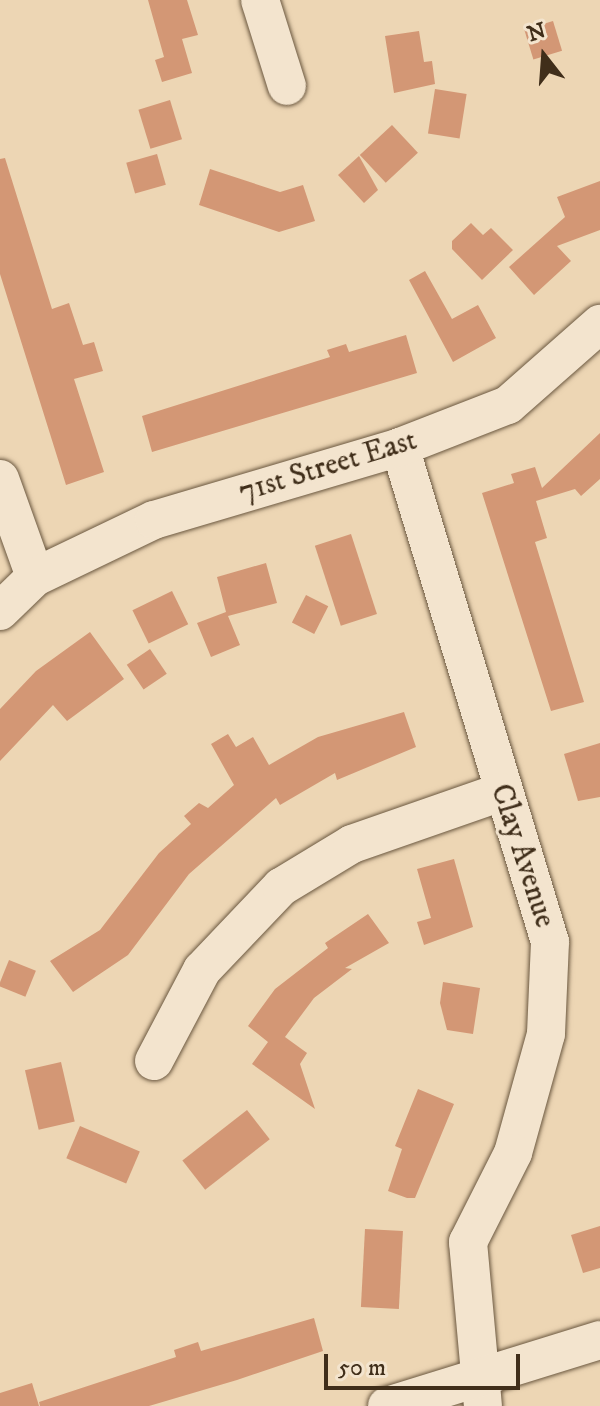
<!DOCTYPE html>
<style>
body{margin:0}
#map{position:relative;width:600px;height:1406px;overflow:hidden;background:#edd6b4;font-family:"IM FELL DW Pica",serif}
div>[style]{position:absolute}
.building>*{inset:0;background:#d39775;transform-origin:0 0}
.roads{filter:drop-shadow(0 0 2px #6b5840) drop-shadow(0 0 2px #6b5840)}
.minor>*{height:38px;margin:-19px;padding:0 19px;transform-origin:19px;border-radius:19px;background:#f3e4ce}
span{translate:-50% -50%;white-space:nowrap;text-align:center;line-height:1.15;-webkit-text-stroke:6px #f3e4ce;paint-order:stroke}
.street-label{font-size:30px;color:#402e1a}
.north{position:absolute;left:504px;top:16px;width:80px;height:80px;-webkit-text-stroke:6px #f3e4ce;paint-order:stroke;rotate:343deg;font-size:22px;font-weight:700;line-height:32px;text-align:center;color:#402e1a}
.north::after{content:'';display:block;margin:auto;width:28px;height:36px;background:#402e1a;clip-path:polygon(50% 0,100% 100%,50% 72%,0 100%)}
.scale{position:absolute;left:324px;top:1354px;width:196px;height:36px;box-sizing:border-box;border:4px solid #402e1a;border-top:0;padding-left:10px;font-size:24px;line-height:28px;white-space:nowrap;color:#402e1a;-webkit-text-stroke:6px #f3e4ce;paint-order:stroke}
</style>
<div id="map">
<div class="building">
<i style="clip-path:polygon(148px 0,187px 0,198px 35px,182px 39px,192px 73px,162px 82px,155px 60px,164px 57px)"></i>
<i style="left:553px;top:21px;width:31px;height:30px;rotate:73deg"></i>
<i style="clip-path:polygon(419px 31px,424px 62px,432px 61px,435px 84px,394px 93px,385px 36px)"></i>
<i style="left:435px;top:89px;width:32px;height:45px;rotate:9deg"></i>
<i style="left:170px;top:100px;width:41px;height:33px;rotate:73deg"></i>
<i style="left:392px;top:125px;width:38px;height:44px;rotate:47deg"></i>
<i style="left:157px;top:154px;width:32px;height:32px;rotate:74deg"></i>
<i style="clip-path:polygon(359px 156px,378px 190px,364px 203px,338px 175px)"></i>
<i style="clip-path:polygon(5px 158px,52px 309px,69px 303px,83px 345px,94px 342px,103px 371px,74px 379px,104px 472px,66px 485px,0 274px,0 159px)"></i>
<i style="clip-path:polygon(210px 169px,280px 192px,303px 185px,315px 221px,279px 232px,199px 205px)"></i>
<i style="clip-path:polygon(600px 181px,600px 230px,557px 246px,571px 261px,534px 295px,509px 267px,565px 217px,557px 197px)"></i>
<i style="clip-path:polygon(471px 223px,483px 235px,491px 228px,513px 250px,482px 280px,452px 249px,452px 241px)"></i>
<i style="clip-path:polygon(425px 271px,452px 319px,478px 305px,496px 338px,453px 362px,409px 280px)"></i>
<i style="clip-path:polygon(406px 335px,417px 373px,152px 452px,142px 416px,330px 357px,327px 350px,346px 344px,349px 352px)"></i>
<i style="clip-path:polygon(600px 433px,600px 479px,581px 496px,575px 489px,536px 501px,547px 538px,535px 542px,584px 702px,551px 711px,482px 493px,514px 483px,511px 474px,535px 467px,542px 488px)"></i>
<i style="left:351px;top:534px;width:84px;height:38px;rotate:72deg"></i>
<i style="clip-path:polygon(266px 563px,277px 603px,228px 616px,240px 645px,211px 657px,197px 623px,226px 612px,217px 577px)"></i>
<i style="left:172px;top:591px;width:37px;height:44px;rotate:64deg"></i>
<i style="left:306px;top:595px;width:25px;height:31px;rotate:27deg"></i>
<i style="clip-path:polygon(90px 632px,124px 679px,67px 721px,53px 705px,0 761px,0 709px,36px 671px)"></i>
<i style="left:150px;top:649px;width:30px;height:28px;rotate:56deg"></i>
<i style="clip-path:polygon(404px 712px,416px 747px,337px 780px,335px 773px,280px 805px,276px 798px,189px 874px,128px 955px,73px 992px,50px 961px,100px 930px,159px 853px,191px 824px,184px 816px,199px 803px,208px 808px,234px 785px,211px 744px,228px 734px,236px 747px,253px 737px,269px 765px,318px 737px)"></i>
<i style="clip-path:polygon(600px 743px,600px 797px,578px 801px,564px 754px)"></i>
<i style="clip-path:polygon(454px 859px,473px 927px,424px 945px,417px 922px,431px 918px,417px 869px)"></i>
<i style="clip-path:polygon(368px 914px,389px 943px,345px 968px,352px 969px,314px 998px,285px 1037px,307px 1053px,300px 1064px,315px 1109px,252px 1064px,268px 1042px,248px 1026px,275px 989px,328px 948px,325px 943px)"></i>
<i style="left:9px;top:960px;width:29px;height:28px;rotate:22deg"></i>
<i style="clip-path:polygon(443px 982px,480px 988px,473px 1034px,447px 1030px,440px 1003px)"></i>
<i style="left:61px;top:1062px;width:61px;height:37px;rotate:77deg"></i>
<i style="clip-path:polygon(418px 1089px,454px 1104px,415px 1198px,407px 1198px,388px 1191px,402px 1149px,395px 1146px)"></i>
<i style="left:247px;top:1110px;width:37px;height:82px;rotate:52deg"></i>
<i style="left:80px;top:1126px;width:65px;height:35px;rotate:23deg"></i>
<i style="clip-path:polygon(600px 1226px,600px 1268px,583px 1273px,571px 1235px)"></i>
<i style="left:365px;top:1229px;width:38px;height:78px;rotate:3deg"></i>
<i style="clip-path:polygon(314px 1318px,323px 1351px,237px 1380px,149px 1406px,40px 1406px,39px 1402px,176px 1357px,174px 1350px,198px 1342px,201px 1351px)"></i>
<i style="clip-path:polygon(32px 1383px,39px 1406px,0 1406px,0 1393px)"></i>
</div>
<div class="roads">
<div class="minor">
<i style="left:260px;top:0;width:90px;rotate:72.6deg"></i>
<i style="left:400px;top:447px;width:517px;rotate:73.14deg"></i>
<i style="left:550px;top:942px;width:92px;rotate:92.5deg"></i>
<i style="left:546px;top:1034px;width:123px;rotate:105.5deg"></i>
<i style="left:513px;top:1153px;width:100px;rotate:116.8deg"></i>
<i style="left:468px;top:1242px;width:165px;rotate:84.8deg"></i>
<i style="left:0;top:479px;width:104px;rotate:70.3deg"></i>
<i style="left:0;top:611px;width:49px;rotate:-44.2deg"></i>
<i style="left:35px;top:577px;width:132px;rotate:-25.6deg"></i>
<i style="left:154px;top:520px;width:257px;rotate:-16.5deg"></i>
<i style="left:400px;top:447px;width:116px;rotate:-21.3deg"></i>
<i style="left:508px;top:405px;width:123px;rotate:-41.4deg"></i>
<i style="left:154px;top:1061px;width:103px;rotate:-62.2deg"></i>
<i style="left:202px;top:970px;width:115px;rotate:-46.4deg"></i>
<i style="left:281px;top:887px;width:83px;rotate:-31.2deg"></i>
<i style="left:352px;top:844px;width:158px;rotate:-19.2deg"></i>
<i style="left:387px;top:1406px;width:223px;rotate:-17.2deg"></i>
</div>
</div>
<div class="street-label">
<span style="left:328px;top:467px;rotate:-17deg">71st Street East</span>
<span style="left:522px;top:856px;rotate:72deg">Clay Avenue</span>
</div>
<div class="north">N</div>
<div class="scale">50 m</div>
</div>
